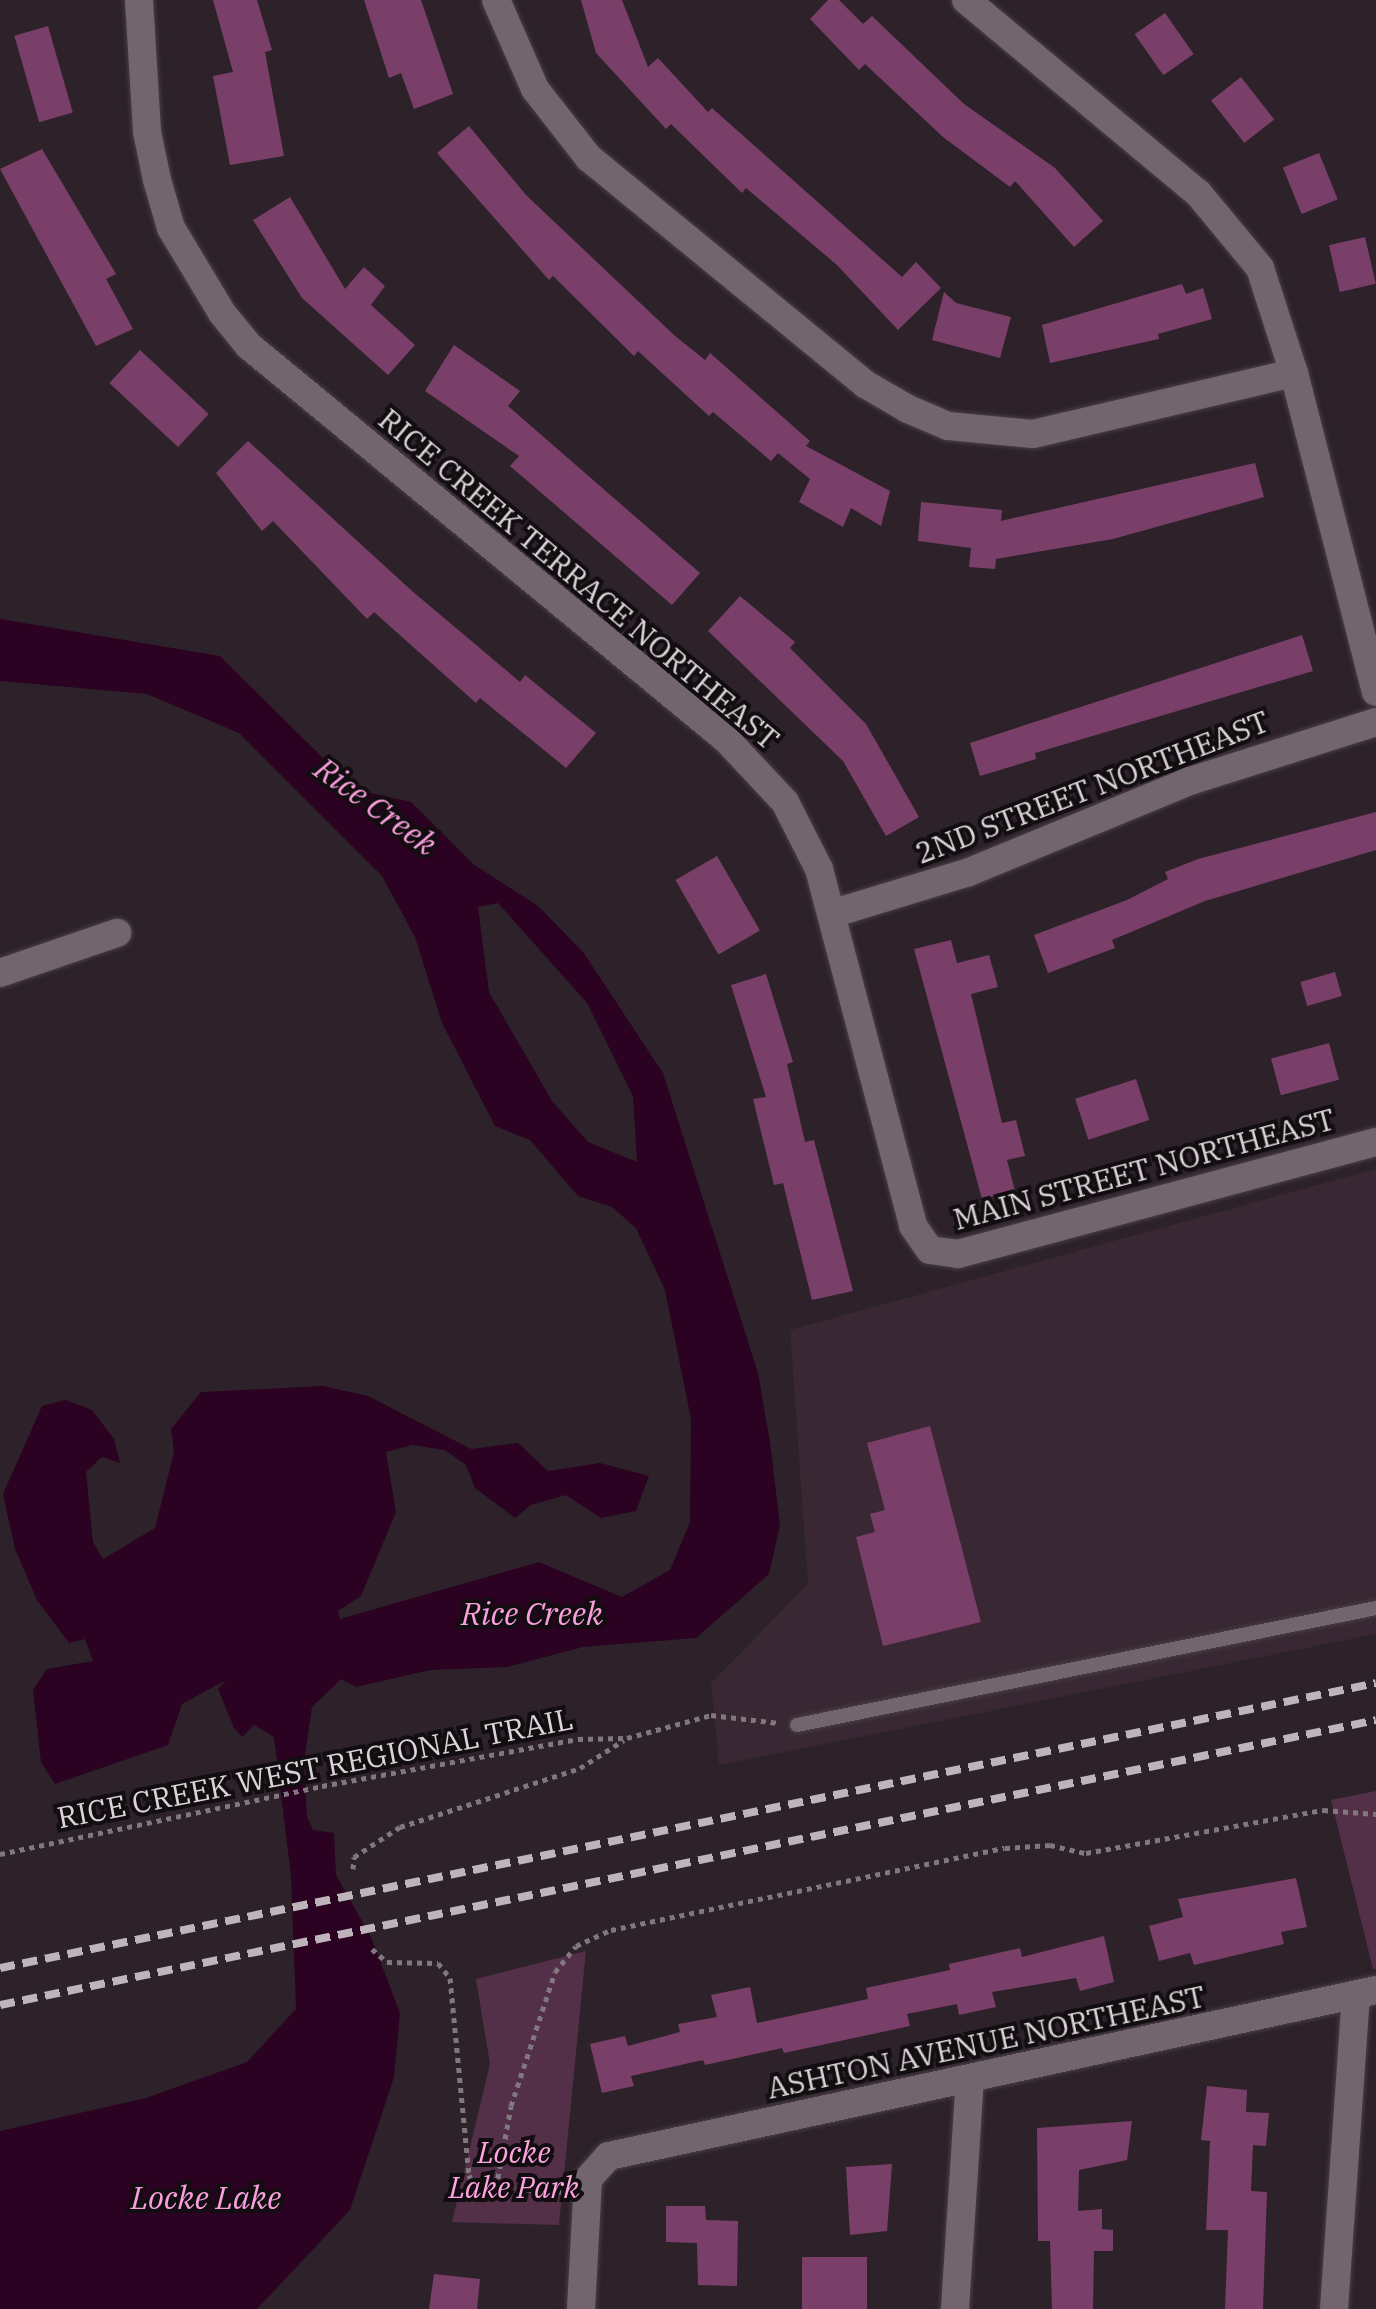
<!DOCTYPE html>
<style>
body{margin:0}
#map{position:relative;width:1376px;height:2309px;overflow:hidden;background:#2d2229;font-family:"IBM Plex Serif",serif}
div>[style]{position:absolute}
.built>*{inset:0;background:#392833}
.green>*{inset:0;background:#532f48}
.water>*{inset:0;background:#2b0221}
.building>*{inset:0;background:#7a3f69;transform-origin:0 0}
.path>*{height:5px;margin-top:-2.5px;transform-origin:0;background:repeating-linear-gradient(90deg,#81787e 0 5px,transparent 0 10px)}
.roads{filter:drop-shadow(0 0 2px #483f45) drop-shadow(0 0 2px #483f45)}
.service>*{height:14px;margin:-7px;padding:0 7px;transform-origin:7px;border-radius:7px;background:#73656e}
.minor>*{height:28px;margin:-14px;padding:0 14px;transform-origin:14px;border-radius:14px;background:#73656e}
.rail>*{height:8px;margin-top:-4px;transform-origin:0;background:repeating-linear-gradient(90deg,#bdb5ba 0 15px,transparent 0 23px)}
span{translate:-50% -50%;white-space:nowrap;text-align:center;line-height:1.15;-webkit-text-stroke:8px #120d10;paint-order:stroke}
.street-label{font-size:30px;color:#dad3d7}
.park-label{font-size:30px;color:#fea4e1;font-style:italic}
.water-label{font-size:32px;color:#f99fdd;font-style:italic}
</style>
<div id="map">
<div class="built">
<i style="clip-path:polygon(1376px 1169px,1376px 1634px,719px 1765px,711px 1683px,808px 1584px,790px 1330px)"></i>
</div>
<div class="green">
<i style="clip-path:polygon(1376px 1791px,1376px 1969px,1373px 1969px,1331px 1800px)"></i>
<i style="clip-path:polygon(586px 1951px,559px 2225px,452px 2222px,490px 2064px,476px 1979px)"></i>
</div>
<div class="water">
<i style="clip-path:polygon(evenodd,0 619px,220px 656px,354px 789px,411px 802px,473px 864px,538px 906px,583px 952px,663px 1073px,758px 1373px,770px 1442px,780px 1525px,769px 1574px,696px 1638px,583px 1647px,507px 1667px,430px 1670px,356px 1687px,341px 1679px,312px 1707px,304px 1763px,307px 1817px,313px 1830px,334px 1833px,336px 1875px,371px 1937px,400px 2013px,394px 2077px,350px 2210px,257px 2309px,0 2309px,0 2131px,146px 2098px,247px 2062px,296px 2009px,291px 1876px,274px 1737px,254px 1725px,242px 1737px,234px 1728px,218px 1689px,226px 1680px,182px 1704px,168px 1745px,55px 1784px,41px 1762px,33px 1690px,47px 1669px,93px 1661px,85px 1639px,69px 1643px,37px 1600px,15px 1549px,3px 1494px,42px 1406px,66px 1400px,92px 1410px,114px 1439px,120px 1463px,102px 1457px,86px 1472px,93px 1542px,103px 1559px,155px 1528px,174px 1452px,171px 1429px,201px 1392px,323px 1386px,368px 1396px,471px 1449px,518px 1443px,548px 1471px,600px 1463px,649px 1476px,636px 1511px,601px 1518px,566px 1495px,531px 1505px,515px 1518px,475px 1488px,466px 1465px,445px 1450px,412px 1445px,386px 1452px,396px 1512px,361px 1596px,338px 1611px,340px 1619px,539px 1562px,622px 1597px,670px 1570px,690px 1522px,691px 1419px,665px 1290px,636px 1228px,612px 1207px,578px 1196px,530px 1140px,495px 1126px,442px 1023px,415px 937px,382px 876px,239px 733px,147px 694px,0 681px,0 619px,498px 903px,587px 1003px,633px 1096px,637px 1162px,588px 1142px,552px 1101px,489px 992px,478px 907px,498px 903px)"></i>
</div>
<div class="building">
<i style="clip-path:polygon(213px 0,257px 0,272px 50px,265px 52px,284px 156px,230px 165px,213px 76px,233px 72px)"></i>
<i style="clip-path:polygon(364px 0,421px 0,453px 94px,414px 109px,401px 73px,389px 78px)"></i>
<i style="clip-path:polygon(581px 0,622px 0,648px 67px,658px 58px,708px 112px,712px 108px,902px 277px,916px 262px,941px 288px,898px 330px,837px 265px,746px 188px,742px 193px,671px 124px,666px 129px,596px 53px)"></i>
<i style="clip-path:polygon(828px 0,839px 0,863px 24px,872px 16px,964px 104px,1055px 168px,1103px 221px,1074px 247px,1015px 181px,1010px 187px,943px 137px,865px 64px,859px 70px,810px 19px)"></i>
<i style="left:1165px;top:13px;width:50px;height:37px;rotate:55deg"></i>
<i style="left:48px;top:26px;width:90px;height:35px;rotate:74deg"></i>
<i style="left:1241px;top:77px;width:54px;height:38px;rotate:52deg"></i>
<i style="clip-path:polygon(469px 126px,526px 195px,674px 335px,705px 360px,710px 353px,810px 441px,806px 446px,890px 491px,881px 526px,851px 508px,843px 527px,799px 502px,810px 479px,778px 453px,771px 461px,713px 412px,709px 416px,638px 351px,634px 356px,553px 276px,549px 280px,437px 153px)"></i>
<i style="clip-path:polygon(42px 149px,116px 274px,106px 279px,133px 329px,96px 346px,0 169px)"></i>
<i style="left:1319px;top:153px;width:50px;height:39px;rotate:68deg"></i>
<i style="clip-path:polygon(290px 197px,345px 289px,364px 267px,385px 286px,371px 305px,415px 345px,388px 375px,302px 298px,253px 220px)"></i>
<i style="left:1365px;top:237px;width:48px;height:37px;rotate:77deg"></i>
<i style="clip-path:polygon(1182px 284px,1186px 294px,1203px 288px,1212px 319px,1158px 334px,1159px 339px,1050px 363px,1042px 325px)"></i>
<i style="clip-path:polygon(944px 292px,956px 303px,1011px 317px,1000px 358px,932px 340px)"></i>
<i style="clip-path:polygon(454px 345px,520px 391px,508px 406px,700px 573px,672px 605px,510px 466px,519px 456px,425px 391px)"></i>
<i style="left:140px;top:350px;width:94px;height:45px;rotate:43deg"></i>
<i style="clip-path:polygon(248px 441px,412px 591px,520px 682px,525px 675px,596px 733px,566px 768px,480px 698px,476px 703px,374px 612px,367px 619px,273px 521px,262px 531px,216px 473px)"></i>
<i style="clip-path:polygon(1255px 463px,1264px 497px,1113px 539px,996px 559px,995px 569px,969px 567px,971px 548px,918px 541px,921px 502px,1002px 510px,1001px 521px)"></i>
<i style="clip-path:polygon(740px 596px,795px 642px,790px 648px,866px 724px,919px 817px,886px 836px,843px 761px,708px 631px)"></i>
<i style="clip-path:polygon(1302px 635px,1313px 671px,1035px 753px,1036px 759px,980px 776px,970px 743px)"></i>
<i style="clip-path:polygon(1376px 812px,1376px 850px,1205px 901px,1112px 940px,1115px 948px,1048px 973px,1034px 935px,1127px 900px,1168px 879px,1165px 872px,1198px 859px)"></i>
<i style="left:717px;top:856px;width:86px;height:48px;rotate:60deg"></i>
<i style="clip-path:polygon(951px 940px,957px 963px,989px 955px,998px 987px,971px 994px,1002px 1123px,1016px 1120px,1025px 1156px,1007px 1160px,1015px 1191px,982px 1199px,914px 949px)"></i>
<i style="left:1335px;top:972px;width:25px;height:36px;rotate:74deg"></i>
<i style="clip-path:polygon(766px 974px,793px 1062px,787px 1064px,805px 1142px,814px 1140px,853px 1291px,812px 1300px,783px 1183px,774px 1185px,753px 1099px,766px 1097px,731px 985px)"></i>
<i style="left:1329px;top:1043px;width:38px;height:60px;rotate:75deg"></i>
<i style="left:1136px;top:1079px;width:43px;height:64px;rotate:72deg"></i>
<i style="clip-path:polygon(930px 1426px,981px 1622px,883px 1646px,856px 1537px,875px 1532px,870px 1514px,885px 1510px,867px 1443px)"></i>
<i style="clip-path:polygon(1296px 1878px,1307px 1927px,1281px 1932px,1284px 1944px,1194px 1965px,1190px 1953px,1159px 1961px,1149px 1926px,1183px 1917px,1178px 1899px)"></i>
<i style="clip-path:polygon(1104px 1936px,1114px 1982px,1080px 1991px,1076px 1978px,992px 1992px,996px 2007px,959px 2015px,957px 2004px,907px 2014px,910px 2026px,784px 2053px,782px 2048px,705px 2065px,703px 2060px,631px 2076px,634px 2086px,602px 2093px,590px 2044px,625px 2036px,628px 2046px,680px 2032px,678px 2024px,717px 2017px,711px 1995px,750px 1987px,757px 2023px,868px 1999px,866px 1988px,950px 1970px,949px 1964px,1020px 1948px,1022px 1957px)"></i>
<i style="clip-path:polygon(1207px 2086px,1247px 2090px,1246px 2112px,1269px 2113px,1266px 2146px,1253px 2145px,1251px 2191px,1267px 2192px,1263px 2309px,1225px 2309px,1228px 2230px,1206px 2230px,1210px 2141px,1201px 2140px)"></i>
<i style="clip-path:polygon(1132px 2121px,1127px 2160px,1079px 2170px,1078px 2211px,1102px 2209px,1102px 2229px,1113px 2230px,1113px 2251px,1094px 2251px,1093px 2309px,1052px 2309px,1050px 2241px,1038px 2241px,1037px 2128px)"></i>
<i style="clip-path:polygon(892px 2164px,887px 2231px,850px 2235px,846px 2167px)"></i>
<i style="clip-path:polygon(666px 2206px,705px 2206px,706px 2220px,738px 2221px,737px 2286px,698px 2285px,697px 2243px,666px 2242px)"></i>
<i style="left:802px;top:2257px;width:65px;height:52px"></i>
<i style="clip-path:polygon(434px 2274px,480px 2279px,477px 2309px,429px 2309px)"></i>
</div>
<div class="path">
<i style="left:0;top:1854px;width:329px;rotate:-11.9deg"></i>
<i style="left:322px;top:1786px;width:260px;rotate:-10.4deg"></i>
<i style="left:578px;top:1739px;width:49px;rotate:-1.2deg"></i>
<i style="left:627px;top:1738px;width:87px;rotate:-15.3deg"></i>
<i style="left:711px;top:1715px;width:68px;rotate:6.7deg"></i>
<i style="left:353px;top:1869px;width:12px;rotate:-85deg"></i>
<i style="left:354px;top:1857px;width:55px;rotate:-33.1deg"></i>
<i style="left:400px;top:1827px;width:189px;rotate:-18.1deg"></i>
<i style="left:580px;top:1768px;width:52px;rotate:-32.5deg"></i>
<i style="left:372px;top:1949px;width:20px;rotate:41deg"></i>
<i style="left:387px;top:1962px;width:51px;rotate:1.1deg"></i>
<i style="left:438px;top:1963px;width:19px;rotate:51deg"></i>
<i style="left:450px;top:1978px;width:198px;rotate:84.5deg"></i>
<i style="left:469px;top:2175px;width:18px;rotate:68deg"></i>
<i style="left:476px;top:2192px;width:13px;rotate:23deg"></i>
<i style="left:488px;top:2197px;width:12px;rotate:-48deg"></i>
<i style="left:496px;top:2188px;width:83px;rotate:-79.6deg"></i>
<i style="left:511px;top:2106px;width:141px;rotate:-71.8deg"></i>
<i style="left:555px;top:1972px;width:33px;rotate:-51deg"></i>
<i style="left:576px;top:1946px;width:38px;rotate:-25deg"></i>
<i style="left:611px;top:1930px;width:402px;rotate:-11.8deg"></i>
<i style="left:1005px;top:1848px;width:45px;rotate:-3.8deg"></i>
<i style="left:1050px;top:1845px;width:37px;rotate:13deg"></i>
<i style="left:1086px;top:1853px;width:241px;rotate:-10.3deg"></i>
<i style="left:1323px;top:1810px;width:53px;rotate:4.3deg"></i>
<i style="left:496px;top:2188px;width:67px;rotate:3.4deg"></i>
</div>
<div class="roads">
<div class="service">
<i style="left:797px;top:1725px;width:591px;rotate:-11.42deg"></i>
</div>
<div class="minor">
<i style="left:139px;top:0;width:132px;rotate:86.5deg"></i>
<i style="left:147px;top:132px;width:49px;rotate:78.2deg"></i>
<i style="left:157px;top:180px;width:50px;rotate:73.7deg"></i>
<i style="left:171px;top:228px;width:99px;rotate:59deg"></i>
<i style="left:222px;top:313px;width:43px;rotate:50.7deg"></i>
<i style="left:249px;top:346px;width:618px;rotate:39.49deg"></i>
<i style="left:726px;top:739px;width:86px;rotate:46.9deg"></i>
<i style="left:785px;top:802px;width:75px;rotate:63.1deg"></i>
<i style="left:819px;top:869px;width:369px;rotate:75.2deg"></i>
<i style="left:913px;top:1226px;width:29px;rotate:55deg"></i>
<i style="left:930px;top:1250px;width:28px;rotate:8deg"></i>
<i style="left:958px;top:1254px;width:433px;rotate:-15deg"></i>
<i style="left:496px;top:0;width:97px;rotate:66.3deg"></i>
<i style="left:535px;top:89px;width:88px;rotate:52deg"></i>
<i style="left:589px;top:158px;width:357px;rotate:39.3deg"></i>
<i style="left:865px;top:384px;width:50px;rotate:30.2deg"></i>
<i style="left:908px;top:409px;width:43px;rotate:23deg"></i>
<i style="left:948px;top:426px;width:85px;rotate:5.4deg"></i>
<i style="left:1033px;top:434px;width:268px;rotate:-13.2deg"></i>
<i style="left:966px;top:0;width:302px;rotate:39.8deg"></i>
<i style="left:1198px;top:193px;width:97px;rotate:50.4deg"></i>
<i style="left:1260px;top:268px;width:110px;rotate:72.1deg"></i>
<i style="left:1294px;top:373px;width:329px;rotate:75.6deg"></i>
<i style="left:831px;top:914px;width:144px;rotate:-16.9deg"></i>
<i style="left:969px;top:872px;width:239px;rotate:-22.4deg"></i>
<i style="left:1190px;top:781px;width:195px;rotate:-17.6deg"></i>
<i style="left:0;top:973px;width:124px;rotate:-18.9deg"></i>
<i style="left:581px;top:2309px;width:130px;rotate:-86.9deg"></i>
<i style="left:588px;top:2179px;width:31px;rotate:-48deg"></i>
<i style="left:609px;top:2156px;width:785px;rotate:-12.21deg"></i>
<i style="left:955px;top:2309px;width:229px;rotate:-86.3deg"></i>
<i style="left:1334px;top:2309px;width:315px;rotate:-86deg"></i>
</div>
</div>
<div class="rail">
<i style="left:0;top:1968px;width:1405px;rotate:-11.7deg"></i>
<i style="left:0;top:2005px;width:1405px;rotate:-11.7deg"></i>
</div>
<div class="street-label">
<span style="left:579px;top:579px;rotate:40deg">RICE CREEK TERRACE NORTHEAST</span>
<span style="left:1092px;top:787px;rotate:-21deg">2ND STREET NORTHEAST</span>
<span style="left:1144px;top:1169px;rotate:-15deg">MAIN STREET NORTHEAST</span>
<span style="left:315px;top:1768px;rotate:-11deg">RICE CREEK WEST REGIONAL TRAIL</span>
<span style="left:986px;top:2042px;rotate:-12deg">ASHTON AVENUE NORTHEAST</span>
</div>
<div class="park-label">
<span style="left:514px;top:2169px">Locke<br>Lake Park</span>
</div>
<div class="water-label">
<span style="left:376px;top:806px;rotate:36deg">Rice Creek</span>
<span style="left:532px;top:1613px">Rice Creek</span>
<span style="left:206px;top:2197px">Locke Lake</span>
</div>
</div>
